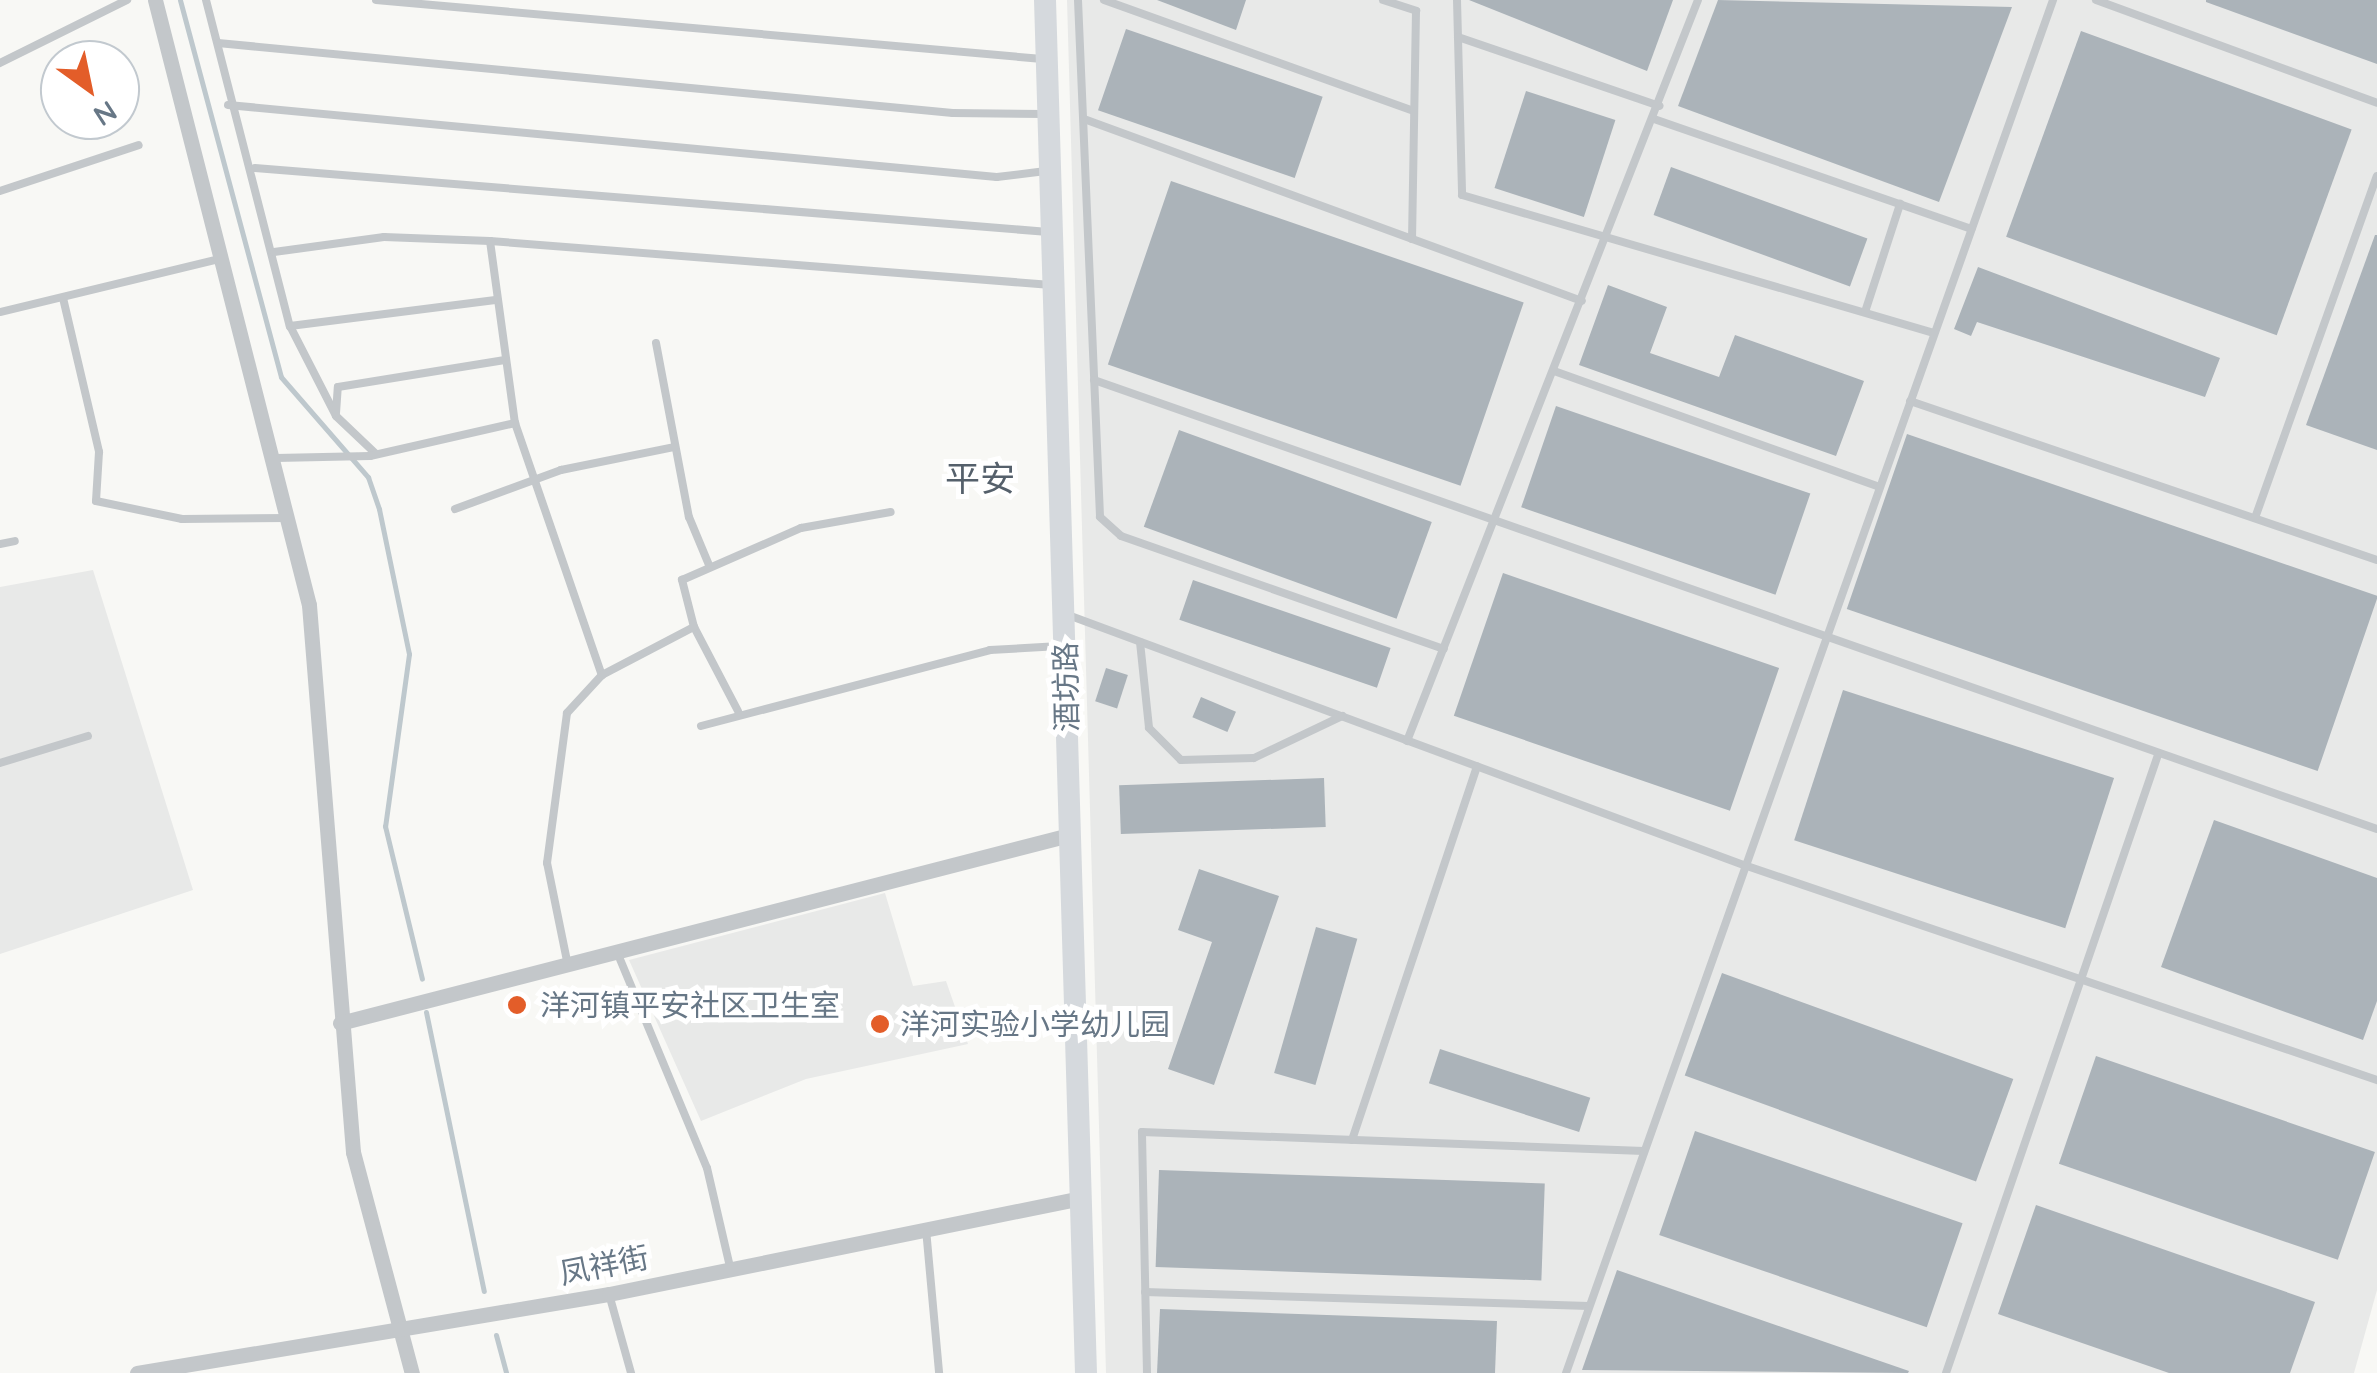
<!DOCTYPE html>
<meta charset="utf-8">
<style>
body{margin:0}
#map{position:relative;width:2377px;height:1373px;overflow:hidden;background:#f8f8f5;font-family:Quicksand,"Noto Sans SC",sans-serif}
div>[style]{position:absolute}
.built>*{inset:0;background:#e8e9e8}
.stream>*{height:5px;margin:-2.5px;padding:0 2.5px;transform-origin:2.5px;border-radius:2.5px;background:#bec8cd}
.building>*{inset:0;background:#abb3b9;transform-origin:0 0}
.lane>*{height:8px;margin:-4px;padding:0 4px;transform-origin:4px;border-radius:4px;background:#c3c7ca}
.street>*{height:15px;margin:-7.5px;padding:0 7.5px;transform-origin:7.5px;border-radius:7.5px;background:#c3c7ca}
.secondary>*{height:22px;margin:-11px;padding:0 11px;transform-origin:11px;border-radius:11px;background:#d5d9dd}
.dots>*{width:28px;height:28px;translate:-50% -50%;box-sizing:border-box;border:5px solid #fff;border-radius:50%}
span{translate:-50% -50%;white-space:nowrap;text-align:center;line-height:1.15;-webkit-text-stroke:10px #fff;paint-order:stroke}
.street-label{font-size:30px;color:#677786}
.poi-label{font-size:30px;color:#677786}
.left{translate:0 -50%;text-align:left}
.quarter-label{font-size:35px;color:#55606b}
.north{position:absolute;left:40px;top:40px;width:100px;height:100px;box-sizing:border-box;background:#fff;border:2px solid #c2c9cf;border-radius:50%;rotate:147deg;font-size:28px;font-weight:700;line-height:40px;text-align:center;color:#677786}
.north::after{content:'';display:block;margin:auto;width:35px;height:45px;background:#e35d29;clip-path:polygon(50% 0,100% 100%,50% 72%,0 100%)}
</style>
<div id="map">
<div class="built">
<i style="clip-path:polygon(1067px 0,2377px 0,2377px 1290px,2354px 1373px,1106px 1373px)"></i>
<i style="clip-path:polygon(93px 570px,193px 890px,0 954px,0 587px)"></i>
<i style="clip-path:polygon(885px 893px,913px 986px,946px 981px,968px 1044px,806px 1079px,701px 1121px,629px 960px)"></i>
</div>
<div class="stream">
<i style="left:180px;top:0;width:390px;rotate:75deg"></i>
<i style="left:281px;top:377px;width:133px;rotate:49deg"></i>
<i style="left:368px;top:477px;width:34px;rotate:71deg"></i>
<i style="left:379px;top:509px;width:148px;rotate:78.3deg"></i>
<i style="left:409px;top:654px;width:174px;rotate:97.9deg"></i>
<i style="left:385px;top:826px;width:157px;rotate:76.4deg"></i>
<i style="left:426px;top:1012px;width:285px;rotate:78.3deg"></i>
<i style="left:496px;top:1335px;width:39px;rotate:75deg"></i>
</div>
<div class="building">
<i style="clip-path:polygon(1157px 0,1246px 0,1236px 30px)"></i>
<i style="clip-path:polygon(1469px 0,1673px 0,1647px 71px)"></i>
<i style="clip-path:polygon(1718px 0,2012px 7px,1939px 202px,1678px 106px)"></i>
<i style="clip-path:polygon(2206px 0,2377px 0,2377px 64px,2206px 2px)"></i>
<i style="left:1126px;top:29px;width:208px;height:86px;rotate:19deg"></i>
<i style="left:2081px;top:31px;width:288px;height:219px;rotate:20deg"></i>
<i style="left:1526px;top:91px;width:94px;height:102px;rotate:18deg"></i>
<i style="left:1671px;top:167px;width:209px;height:51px;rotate:20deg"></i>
<i style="left:1171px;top:181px;width:373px;height:194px;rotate:19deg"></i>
<i style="clip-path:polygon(2375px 235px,2377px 235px,2377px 450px,2306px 425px)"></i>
<i style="clip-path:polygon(1978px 267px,2220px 358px,2205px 397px,1977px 322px,1971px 336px,1954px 329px)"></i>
<i style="clip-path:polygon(1608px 285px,1667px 307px,1650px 353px,1719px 377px,1735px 335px,1864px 381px,1836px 456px,1579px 365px)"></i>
<i style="left:1556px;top:406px;width:269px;height:107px;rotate:19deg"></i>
<i style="left:1179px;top:430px;width:269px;height:103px;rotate:20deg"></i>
<i style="left:1907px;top:434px;width:498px;height:185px;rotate:19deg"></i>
<i style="left:1503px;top:573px;width:292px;height:151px;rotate:19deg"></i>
<i style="left:1193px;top:580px;width:209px;height:42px;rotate:19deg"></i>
<i style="left:1106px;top:668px;width:23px;height:35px;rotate:18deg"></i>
<i style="left:1843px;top:690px;width:285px;height:158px;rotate:18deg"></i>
<i style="left:1201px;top:697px;width:38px;height:22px;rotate:23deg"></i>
<i style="left:1324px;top:778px;width:49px;height:205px;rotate:88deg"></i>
<i style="clip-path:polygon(2214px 820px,2377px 878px,2377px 1001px,2363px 1040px,2161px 967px)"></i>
<i style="clip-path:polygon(1199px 869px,1279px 896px,1214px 1085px,1168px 1069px,1212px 942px,1178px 930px)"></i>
<i style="left:1316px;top:927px;width:43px;height:152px;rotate:16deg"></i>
<i style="left:1722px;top:973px;width:310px;height:109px;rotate:20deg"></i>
<i style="left:1440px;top:1049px;width:158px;height:36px;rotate:18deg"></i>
<i style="left:2096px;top:1056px;width:295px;height:114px;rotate:19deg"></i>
<i style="left:1695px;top:1131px;width:283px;height:110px;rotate:19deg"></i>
<i style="left:1159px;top:1170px;width:386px;height:97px;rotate:2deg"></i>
<i style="clip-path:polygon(2036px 1205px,2315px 1302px,2290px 1373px,2169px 1373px,1998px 1314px)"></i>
<i style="clip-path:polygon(1617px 1270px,1909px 1371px,1908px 1373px,1582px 1370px)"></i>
<i style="clip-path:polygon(1160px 1309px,1497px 1321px,1495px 1373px,1157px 1373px)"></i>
</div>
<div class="lane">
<i style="left:206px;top:0;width:337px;rotate:75.6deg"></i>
<i style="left:290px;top:326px;width:101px;rotate:62.9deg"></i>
<i style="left:336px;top:416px;width:55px;rotate:43.5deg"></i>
<i style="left:376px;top:0;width:669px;rotate:5.06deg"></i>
<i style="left:1078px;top:0;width:517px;rotate:87.56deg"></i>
<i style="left:1100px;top:517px;width:28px;rotate:42deg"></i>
<i style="left:1121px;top:536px;width:342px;rotate:19.3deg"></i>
<i style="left:1104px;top:0;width:329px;rotate:19.7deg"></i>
<i style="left:1383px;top:0;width:35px;rotate:18deg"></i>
<i style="left:1416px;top:11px;width:228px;rotate:91deg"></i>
<i style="left:1457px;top:0;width:195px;rotate:88.5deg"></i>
<i style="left:1462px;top:195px;width:492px;rotate:16.3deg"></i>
<i style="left:2096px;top:0;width:299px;rotate:20.1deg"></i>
<i style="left:1458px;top:37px;width:213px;rotate:18.9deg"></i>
<i style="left:218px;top:43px;width:738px;rotate:5.44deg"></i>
<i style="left:953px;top:113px;width:91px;rotate:0.6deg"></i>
<i style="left:0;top:63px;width:142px;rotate:-26.4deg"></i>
<i style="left:228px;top:105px;width:772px;rotate:5.35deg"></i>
<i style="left:997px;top:177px;width:49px;rotate:-7deg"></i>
<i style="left:1084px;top:119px;width:530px;rotate:20.08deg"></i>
<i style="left:1654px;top:119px;width:336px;rotate:19.1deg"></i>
<i style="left:255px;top:168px;width:796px;rotate:4.61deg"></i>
<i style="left:0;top:191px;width:146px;rotate:-18.3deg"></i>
<i style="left:490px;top:241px;width:184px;rotate:82.2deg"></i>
<i style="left:515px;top:423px;width:267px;rotate:71deg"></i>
<i style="left:274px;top:252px;width:111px;rotate:-7.8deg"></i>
<i style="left:384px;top:237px;width:106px;rotate:2.2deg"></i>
<i style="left:490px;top:241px;width:563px;rotate:4.48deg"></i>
<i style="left:63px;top:298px;width:158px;rotate:76.8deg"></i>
<i style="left:99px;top:452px;width:49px;rotate:93.5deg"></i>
<i style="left:96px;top:501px;width:88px;rotate:11.8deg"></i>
<i style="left:182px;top:519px;width:105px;rotate:-0.5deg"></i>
<i style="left:0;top:312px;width:225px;rotate:-13.6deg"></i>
<i style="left:1865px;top:312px;width:114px;rotate:-72deg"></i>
<i style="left:290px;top:326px;width:209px;rotate:-7.2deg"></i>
<i style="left:656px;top:343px;width:177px;rotate:79.3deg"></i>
<i style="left:689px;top:517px;width:52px;rotate:67.4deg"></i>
<i style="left:1554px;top:371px;width:345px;rotate:19.6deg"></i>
<i style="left:1094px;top:380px;width:1359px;rotate:19.29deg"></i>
<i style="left:1910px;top:401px;width:493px;rotate:18.8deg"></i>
<i style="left:336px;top:413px;width:26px;rotate:-86deg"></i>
<i style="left:338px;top:387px;width:169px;rotate:-9.2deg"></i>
<i style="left:276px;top:458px;width:94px;rotate:-1.2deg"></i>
<i style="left:370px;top:456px;width:149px;rotate:-12.8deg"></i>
<i style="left:455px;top:509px;width:113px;rotate:-20.2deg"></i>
<i style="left:561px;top:470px;width:115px;rotate:-11.5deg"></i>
<i style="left:2255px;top:518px;width:363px;rotate:-70.4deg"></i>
<i style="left:0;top:544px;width:15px;rotate:-11deg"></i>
<i style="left:1068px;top:615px;width:721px;rotate:20.3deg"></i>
<i style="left:1744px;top:865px;width:669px;rotate:18.76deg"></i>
<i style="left:1140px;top:642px;width:86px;rotate:84deg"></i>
<i style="left:1149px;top:728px;width:45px;rotate:45deg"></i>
<i style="left:1181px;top:760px;width:73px;rotate:-1.6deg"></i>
<i style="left:1254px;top:758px;width:98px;rotate:-25.5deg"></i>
<i style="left:738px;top:711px;width:95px;rotate:-117.6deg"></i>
<i style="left:694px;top:627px;width:49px;rotate:-104.3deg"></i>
<i style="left:682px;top:580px;width:130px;rotate:-23.6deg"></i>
<i style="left:801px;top:528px;width:91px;rotate:-10.1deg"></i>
<i style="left:701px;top:726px;width:299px;rotate:-14.7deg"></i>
<i style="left:990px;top:650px;width:70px;rotate:-3.3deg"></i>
<i style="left:1407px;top:741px;width:796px;rotate:-68.56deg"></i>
<i style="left:0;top:763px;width:92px;rotate:-17.1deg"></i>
<i style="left:617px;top:952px;width:234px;rotate:67.4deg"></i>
<i style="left:707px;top:1168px;width:102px;rotate:76.9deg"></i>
<i style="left:567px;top:961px;width:100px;rotate:-101.5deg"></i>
<i style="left:547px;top:863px;width:151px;rotate:-82.4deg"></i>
<i style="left:567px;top:713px;width:52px;rotate:-47.4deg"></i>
<i style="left:602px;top:675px;width:104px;rotate:-27.6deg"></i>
<i style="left:1352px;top:1140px;width:394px;rotate:-71.5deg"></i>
<i style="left:926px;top:1229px;width:145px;rotate:84.8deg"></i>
<i style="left:1145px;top:1292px;width:444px;rotate:1.8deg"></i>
<i style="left:609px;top:1294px;width:82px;rotate:74.4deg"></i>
<i style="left:1147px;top:1373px;width:241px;rotate:-91.2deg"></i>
<i style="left:1142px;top:1132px;width:502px;rotate:2.17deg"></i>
<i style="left:1566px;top:1373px;width:1457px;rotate:-70.47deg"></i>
<i style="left:1946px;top:1373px;width:653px;rotate:-71.07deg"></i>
</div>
<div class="street">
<i style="left:155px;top:0;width:624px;rotate:75.72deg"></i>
<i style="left:309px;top:605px;width:549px;rotate:85.4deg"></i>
<i style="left:353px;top:1152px;width:229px;rotate:75.1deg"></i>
<i style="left:340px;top:1023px;width:753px;rotate:-14.46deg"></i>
<i style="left:137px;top:1373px;width:479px;rotate:-9.5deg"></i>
<i style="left:609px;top:1294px;width:480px;rotate:-11.5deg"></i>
</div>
<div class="secondary">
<i style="left:1045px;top:0;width:1374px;rotate:88.29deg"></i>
</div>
<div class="dots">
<i style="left:517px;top:1005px;background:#e35d29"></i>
<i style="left:880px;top:1024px;background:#e35d29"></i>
</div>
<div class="street-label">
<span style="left:1066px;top:687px;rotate:-91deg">酒坊路</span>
<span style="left:604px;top:1265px;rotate:-11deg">凤祥街</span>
</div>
<div class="poi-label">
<span class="left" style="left:540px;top:1005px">洋河镇平安社区卫生室</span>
<span class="left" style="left:900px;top:1024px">洋河实验小学幼儿园</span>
</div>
<div class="quarter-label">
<span style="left:980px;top:478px">平安</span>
</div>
<div class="north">N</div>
</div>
